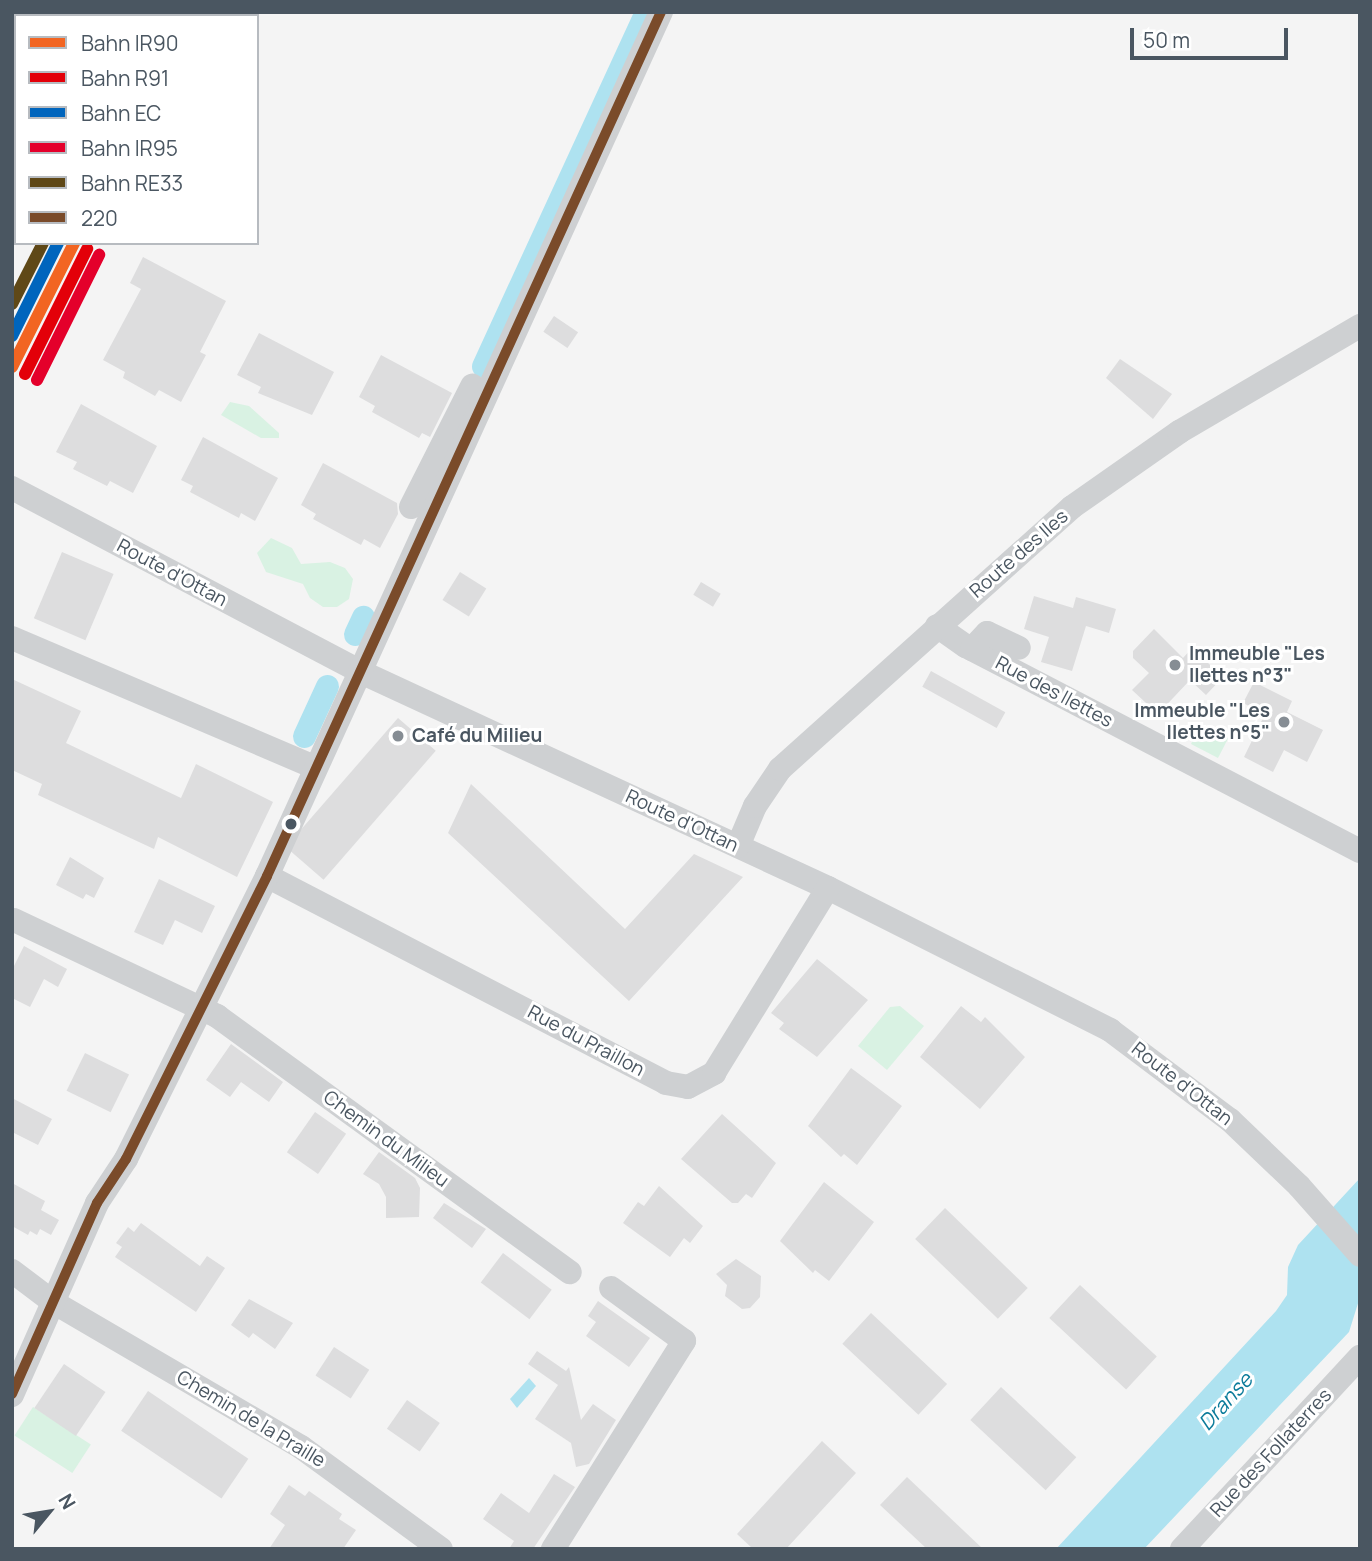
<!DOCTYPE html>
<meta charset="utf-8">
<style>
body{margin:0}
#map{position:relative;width:1372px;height:1561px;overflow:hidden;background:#f4f4f4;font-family:Manrope,sans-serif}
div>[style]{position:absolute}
.green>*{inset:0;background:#d9f2e3;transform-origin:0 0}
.water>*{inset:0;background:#aee2f0}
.canal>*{height:23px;margin:-11.5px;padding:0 11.5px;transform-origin:11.5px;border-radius:11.5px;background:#aee2f0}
.building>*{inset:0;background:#ddddde;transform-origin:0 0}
.minor>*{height:24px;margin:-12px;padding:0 12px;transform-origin:12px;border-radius:12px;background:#ced0d2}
.bus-1>*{height:10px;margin:-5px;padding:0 5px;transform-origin:5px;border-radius:5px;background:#7a4b2a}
.rail-1>*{height:12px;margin:-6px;padding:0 6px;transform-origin:6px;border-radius:6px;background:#f26522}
.rail-2>*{height:12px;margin:-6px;padding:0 6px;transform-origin:6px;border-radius:6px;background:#e30009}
.rail-3>*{height:12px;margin:-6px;padding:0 6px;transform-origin:6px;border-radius:6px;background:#0065bd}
.rail-4>*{height:12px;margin:-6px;padding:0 6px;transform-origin:6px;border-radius:6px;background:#e4002b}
.rail-5>*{height:12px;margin:-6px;padding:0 6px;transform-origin:6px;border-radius:6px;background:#5f4817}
.dots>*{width:19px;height:19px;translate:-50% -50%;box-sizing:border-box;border:4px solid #fff;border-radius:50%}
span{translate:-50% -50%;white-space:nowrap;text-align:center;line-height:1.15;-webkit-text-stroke:6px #fff;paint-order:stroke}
.street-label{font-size:19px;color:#4a5661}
.poi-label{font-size:19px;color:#4a5661;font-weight:700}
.left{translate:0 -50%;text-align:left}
.right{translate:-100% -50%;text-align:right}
.water-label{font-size:21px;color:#0c7c9b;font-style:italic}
.frame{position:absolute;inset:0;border:14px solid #4a5661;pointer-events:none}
.legend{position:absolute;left:14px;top:14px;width:245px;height:231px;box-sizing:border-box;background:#fff;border:2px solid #b7bbc0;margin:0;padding:9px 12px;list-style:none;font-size:21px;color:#4a5661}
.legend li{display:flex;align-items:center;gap:14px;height:35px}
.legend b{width:35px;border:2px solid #b7bbc0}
.north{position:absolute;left:14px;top:1477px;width:70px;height:70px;-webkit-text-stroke:5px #fff;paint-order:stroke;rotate:60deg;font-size:19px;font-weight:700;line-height:28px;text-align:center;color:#4a5661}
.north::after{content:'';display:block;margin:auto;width:24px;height:32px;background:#4a5661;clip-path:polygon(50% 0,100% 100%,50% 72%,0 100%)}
.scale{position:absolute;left:1130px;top:28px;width:158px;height:32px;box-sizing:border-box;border:4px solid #4a5661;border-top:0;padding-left:9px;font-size:21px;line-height:24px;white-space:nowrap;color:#4a5661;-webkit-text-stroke:5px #fff;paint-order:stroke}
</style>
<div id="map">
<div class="green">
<i style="clip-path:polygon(230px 402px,249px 406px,279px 433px,279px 438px,261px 438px,221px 415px)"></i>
<i style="clip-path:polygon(271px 538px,292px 548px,301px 564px,330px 562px,345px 568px,353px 579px,349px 599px,337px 607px,323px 607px,310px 598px,303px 584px,266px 572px,257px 553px)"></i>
<i style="clip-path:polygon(1198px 729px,1232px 731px,1218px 758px,1191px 744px)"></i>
<i style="clip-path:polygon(900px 1006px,924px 1026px,887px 1070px,858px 1046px,890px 1007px)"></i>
<i style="left:33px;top:1407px;width:69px;height:34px;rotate:33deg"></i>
</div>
<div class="water">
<i style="clip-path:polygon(1360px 1178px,1360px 1297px,1349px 1332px,1144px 1549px,1056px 1549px,1276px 1311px,1287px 1295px,1288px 1267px,1298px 1245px)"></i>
<i style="clip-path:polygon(529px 1378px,536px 1386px,517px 1408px,510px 1399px)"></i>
</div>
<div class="canal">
<i style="left:483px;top:366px;width:390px;rotate:-65.3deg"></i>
<i style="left:355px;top:634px;width:19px;rotate:-65deg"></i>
<i style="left:304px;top:736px;width:55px;rotate:-65.3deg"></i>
</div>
<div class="building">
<i style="clip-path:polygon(143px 257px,226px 301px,200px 352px,206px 355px,181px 402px,159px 390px,155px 396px,123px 378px,125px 372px,103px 360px,141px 289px,130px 283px)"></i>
<i style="left:554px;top:316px;width:29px;height:19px;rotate:34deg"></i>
<i style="clip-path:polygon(259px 333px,334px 372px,312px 415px,258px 393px,261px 387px,237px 375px)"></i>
<i style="clip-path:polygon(381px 355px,452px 393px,430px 437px,422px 433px,419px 438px,372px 412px,375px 406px,359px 397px)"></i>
<i style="clip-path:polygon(1120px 359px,1172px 394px,1153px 419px,1106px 378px)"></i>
<i style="clip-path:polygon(81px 404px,157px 446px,133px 493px,110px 481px,107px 486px,73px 469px,77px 462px,56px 452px)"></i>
<i style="clip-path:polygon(203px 437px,278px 478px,255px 521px,241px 513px,239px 518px,190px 492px,193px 486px,181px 480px)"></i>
<i style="clip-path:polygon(323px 463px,397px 503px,398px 514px,380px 548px,364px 539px,361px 545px,313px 519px,316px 514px,301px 505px)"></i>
<i style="left:62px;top:552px;width:56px;height:72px;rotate:23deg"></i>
<i style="left:460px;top:572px;width:31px;height:33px;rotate:32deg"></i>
<i style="left:701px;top:582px;width:23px;height:15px;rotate:31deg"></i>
<i style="clip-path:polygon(1034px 596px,1073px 608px,1076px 597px,1116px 609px,1109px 633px,1086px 626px,1072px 671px,1041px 662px,1049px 637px,1024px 629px)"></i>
<i style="clip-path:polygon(1154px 629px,1183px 658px,1192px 648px,1223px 677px,1206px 695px,1190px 680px,1158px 714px,1132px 690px,1149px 673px,1133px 658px,1133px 651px)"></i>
<i style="left:931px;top:671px;width:85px;height:18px;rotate:29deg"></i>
<i style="clip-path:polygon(12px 679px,81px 711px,66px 743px,181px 798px,196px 764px,273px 802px,237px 877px,158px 837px,154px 849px,38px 795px,42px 784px,12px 770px)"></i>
<i style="clip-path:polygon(1254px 682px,1292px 701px,1287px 712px,1323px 730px,1307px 762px,1284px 750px,1273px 772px,1244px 757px,1265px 714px,1243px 703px)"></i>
<i style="left:398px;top:718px;width:50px;height:171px;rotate:41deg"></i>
<i style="clip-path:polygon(471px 784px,625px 929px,694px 854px,743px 877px,629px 1001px,448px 833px)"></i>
<i style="clip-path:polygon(70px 857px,104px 878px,94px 898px,86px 894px,83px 899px,56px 885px)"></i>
<i style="clip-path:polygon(159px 879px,215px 906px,202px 933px,175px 920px,163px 945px,134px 932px)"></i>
<i style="clip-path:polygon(24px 946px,67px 969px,58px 987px,44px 979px,30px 1007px,12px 998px,12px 970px)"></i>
<i style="clip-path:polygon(817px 959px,868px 1000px,817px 1057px,779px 1029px,784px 1023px,771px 1013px)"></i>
<i style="clip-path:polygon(961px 1006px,981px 1022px,985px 1017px,1025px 1057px,980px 1109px,920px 1057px)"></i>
<i style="clip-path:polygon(231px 1044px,283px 1082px,269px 1102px,241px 1082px,230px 1097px,206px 1080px)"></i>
<i style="left:85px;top:1053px;width:49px;height:42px;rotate:26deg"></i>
<i style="clip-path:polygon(851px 1068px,902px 1106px,857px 1165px,844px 1154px,841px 1157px,808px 1126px)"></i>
<i style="clip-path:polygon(12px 1098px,52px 1119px,38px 1145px,12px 1132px)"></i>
<i style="left:315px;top:1112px;width:38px;height:49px;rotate:35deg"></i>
<i style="clip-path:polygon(722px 1114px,776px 1163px,752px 1198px,746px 1194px,738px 1203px,732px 1203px,681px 1159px)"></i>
<i style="clip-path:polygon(379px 1152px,415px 1178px,420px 1188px,419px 1217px,386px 1218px,386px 1197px,379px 1184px,363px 1174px)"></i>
<i style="clip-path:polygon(824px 1182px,874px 1222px,829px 1281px,815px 1270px,813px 1273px,780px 1241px)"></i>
<i style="clip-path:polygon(12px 1183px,45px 1201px,41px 1210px,59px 1220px,51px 1235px,40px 1229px,37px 1235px,30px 1231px,28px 1235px,12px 1226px)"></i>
<i style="clip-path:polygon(659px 1186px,703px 1226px,690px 1243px,684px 1238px,670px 1257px,623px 1223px,638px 1202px,644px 1206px)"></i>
<i style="clip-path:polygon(444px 1203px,486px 1229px,472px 1248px,433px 1218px)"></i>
<i style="left:945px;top:1208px;width:115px;height:43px;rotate:44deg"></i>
<i style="clip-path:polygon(141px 1223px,200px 1266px,207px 1256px,225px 1268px,196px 1312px,115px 1257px,122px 1247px,116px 1243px,128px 1227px,134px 1232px)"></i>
<i style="left:503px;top:1253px;width:61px;height:37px;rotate:37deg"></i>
<i style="clip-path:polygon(736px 1259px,761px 1276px,760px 1297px,750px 1308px,742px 1309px,725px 1296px,727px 1285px,716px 1274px)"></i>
<i style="left:1080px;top:1285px;width:105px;height:45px;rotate:43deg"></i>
<i style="clip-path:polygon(249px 1299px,293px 1323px,275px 1349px,253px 1333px,249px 1338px,231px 1325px)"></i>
<i style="clip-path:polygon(598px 1301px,650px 1338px,629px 1367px,586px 1336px,596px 1322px,588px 1316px)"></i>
<i style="left:871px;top:1313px;width:104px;height:42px;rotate:43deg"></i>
<i style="left:334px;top:1347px;width:42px;height:34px;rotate:33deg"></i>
<i style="clip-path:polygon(537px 1351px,566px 1371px,569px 1367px,581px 1420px,593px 1404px,616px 1420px,589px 1464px,576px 1467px,571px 1443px,535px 1419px,558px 1385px,528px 1364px)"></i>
<i style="left:64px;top:1364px;width:50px;height:53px;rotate:34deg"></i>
<i style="left:1001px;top:1387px;width:103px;height:45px;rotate:43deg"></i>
<i style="left:148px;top:1391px;width:121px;height:48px;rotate:34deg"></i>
<i style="left:407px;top:1400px;width:40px;height:35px;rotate:35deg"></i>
<i style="clip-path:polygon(822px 1441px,856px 1473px,786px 1549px,753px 1549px,737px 1534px)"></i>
<i style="clip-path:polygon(554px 1474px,575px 1487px,533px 1549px,509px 1549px,514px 1541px,483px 1519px,501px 1493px,529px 1513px)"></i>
<i style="clip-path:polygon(907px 1477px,983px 1549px,927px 1549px,880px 1505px)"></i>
<i style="clip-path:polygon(289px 1485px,305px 1496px,309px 1491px,342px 1514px,339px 1519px,356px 1530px,343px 1549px,269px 1549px,285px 1525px,270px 1514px)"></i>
</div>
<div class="minor">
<i style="left:12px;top:488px;width:395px;rotate:27.8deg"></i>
<i style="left:361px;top:672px;width:515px;rotate:24.82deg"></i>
<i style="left:828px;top:888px;width:316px;rotate:26.7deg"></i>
<i style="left:1110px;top:1030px;width:150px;rotate:36.9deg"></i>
<i style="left:1230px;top:1120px;width:95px;rotate:43.7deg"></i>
<i style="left:1299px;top:1186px;width:92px;rotate:48.5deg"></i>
<i style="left:411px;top:507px;width:136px;rotate:-63.2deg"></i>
<i style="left:937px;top:626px;width:35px;rotate:35deg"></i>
<i style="left:966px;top:646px;width:444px;rotate:27.5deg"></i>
<i style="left:12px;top:638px;width:328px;rotate:23.1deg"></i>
<i style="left:972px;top:649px;width:22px;rotate:-47deg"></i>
<i style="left:987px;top:633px;width:35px;rotate:25deg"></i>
<i style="left:738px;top:846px;width:43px;rotate:-67deg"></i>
<i style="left:755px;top:806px;width:45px;rotate:-56deg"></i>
<i style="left:780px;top:769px;width:392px;rotate:-41.9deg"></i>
<i style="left:1072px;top:507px;width:131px;rotate:-35deg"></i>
<i style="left:1179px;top:432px;width:210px;rotate:-30.4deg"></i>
<i style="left:267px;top:876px;width:449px;rotate:27.4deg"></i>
<i style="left:666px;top:1083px;width:22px;rotate:10deg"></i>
<i style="left:688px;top:1087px;width:30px;rotate:-28deg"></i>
<i style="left:714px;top:1073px;width:217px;rotate:-58.4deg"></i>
<i style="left:14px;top:920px;width:225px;rotate:25.3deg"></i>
<i style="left:217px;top:1016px;width:436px;rotate:36deg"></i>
<i style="left:12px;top:1271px;width:51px;rotate:37.1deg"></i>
<i style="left:53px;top:1302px;width:287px;rotate:30.3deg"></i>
<i style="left:301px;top:1447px;width:173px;rotate:36.1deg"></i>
<i style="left:12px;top:1395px;width:210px;rotate:-66.1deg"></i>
<i style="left:97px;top:1203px;width:53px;rotate:-56.6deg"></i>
<i style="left:126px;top:1159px;width:316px;rotate:-63.5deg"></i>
<i style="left:267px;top:876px;width:950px;rotate:-65.49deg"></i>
<i style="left:553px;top:1549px;width:246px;rotate:-57.8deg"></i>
<i style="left:684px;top:1341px;width:90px;rotate:-144deg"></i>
<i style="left:1182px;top:1549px;width:262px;rotate:-47.2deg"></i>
</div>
<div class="bus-1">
<i style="left:12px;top:1394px;width:209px;rotate:-66deg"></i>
<i style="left:97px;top:1203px;width:53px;rotate:-56.6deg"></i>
<i style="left:126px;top:1159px;width:316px;rotate:-63.5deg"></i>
<i style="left:267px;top:876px;width:950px;rotate:-65.49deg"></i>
</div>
<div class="rail-1">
<i style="left:12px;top:367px;width:139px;rotate:-63.4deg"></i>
</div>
<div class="rail-2">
<i style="left:25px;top:374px;width:140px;rotate:-63.6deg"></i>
</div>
<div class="rail-3">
<i style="left:12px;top:336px;width:104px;rotate:-63.7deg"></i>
</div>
<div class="rail-4">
<i style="left:37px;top:380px;width:140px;rotate:-63.6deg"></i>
</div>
<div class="rail-5">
<i style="left:12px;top:304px;width:68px;rotate:-63.1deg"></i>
</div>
<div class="dots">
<i style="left:1175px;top:665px;background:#868d94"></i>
<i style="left:1284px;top:722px;background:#868d94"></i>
<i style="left:398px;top:736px;background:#868d94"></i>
<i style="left:291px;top:824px;background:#4a5661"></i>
</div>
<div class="street-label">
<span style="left:1019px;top:554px;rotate:-41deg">Route des Iles</span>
<span style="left:172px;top:573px;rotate:28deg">Route d'Ottan</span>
<span style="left:1054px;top:692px;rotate:28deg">Rue des Ilettes</span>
<span style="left:682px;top:821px;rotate:25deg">Route d'Ottan</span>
<span style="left:586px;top:1041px;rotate:28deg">Rue du Praillon</span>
<span style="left:1182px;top:1084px;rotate:38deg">Route d'Ottan</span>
<span style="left:386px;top:1139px;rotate:36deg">Chemin du Milieu</span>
<span style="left:251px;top:1419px;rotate:31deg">Chemin de la Praille</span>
<span style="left:1271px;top:1453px;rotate:-47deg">Rue des Follaterres</span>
</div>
<div class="poi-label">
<span class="left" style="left:1189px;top:665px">Immeuble "Les<br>Ilettes n°3"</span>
<span class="right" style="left:1270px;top:722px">Immeuble "Les<br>Ilettes n°5"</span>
<span class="left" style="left:412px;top:736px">Café du Milieu</span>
</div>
<div class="water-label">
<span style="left:1225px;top:1401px;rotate:-48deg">Dranse</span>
</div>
<div class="frame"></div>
<ul class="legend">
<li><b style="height:9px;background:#f26522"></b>Bahn IR90</li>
<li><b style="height:9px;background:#e30009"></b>Bahn R91</li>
<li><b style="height:9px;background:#0065bd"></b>Bahn EC</li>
<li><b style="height:9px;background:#e4002b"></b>Bahn IR95</li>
<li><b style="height:9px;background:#5f4817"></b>Bahn RE33</li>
<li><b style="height:9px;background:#7a4b2a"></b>220</li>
</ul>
<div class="north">N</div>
<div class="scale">50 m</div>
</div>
